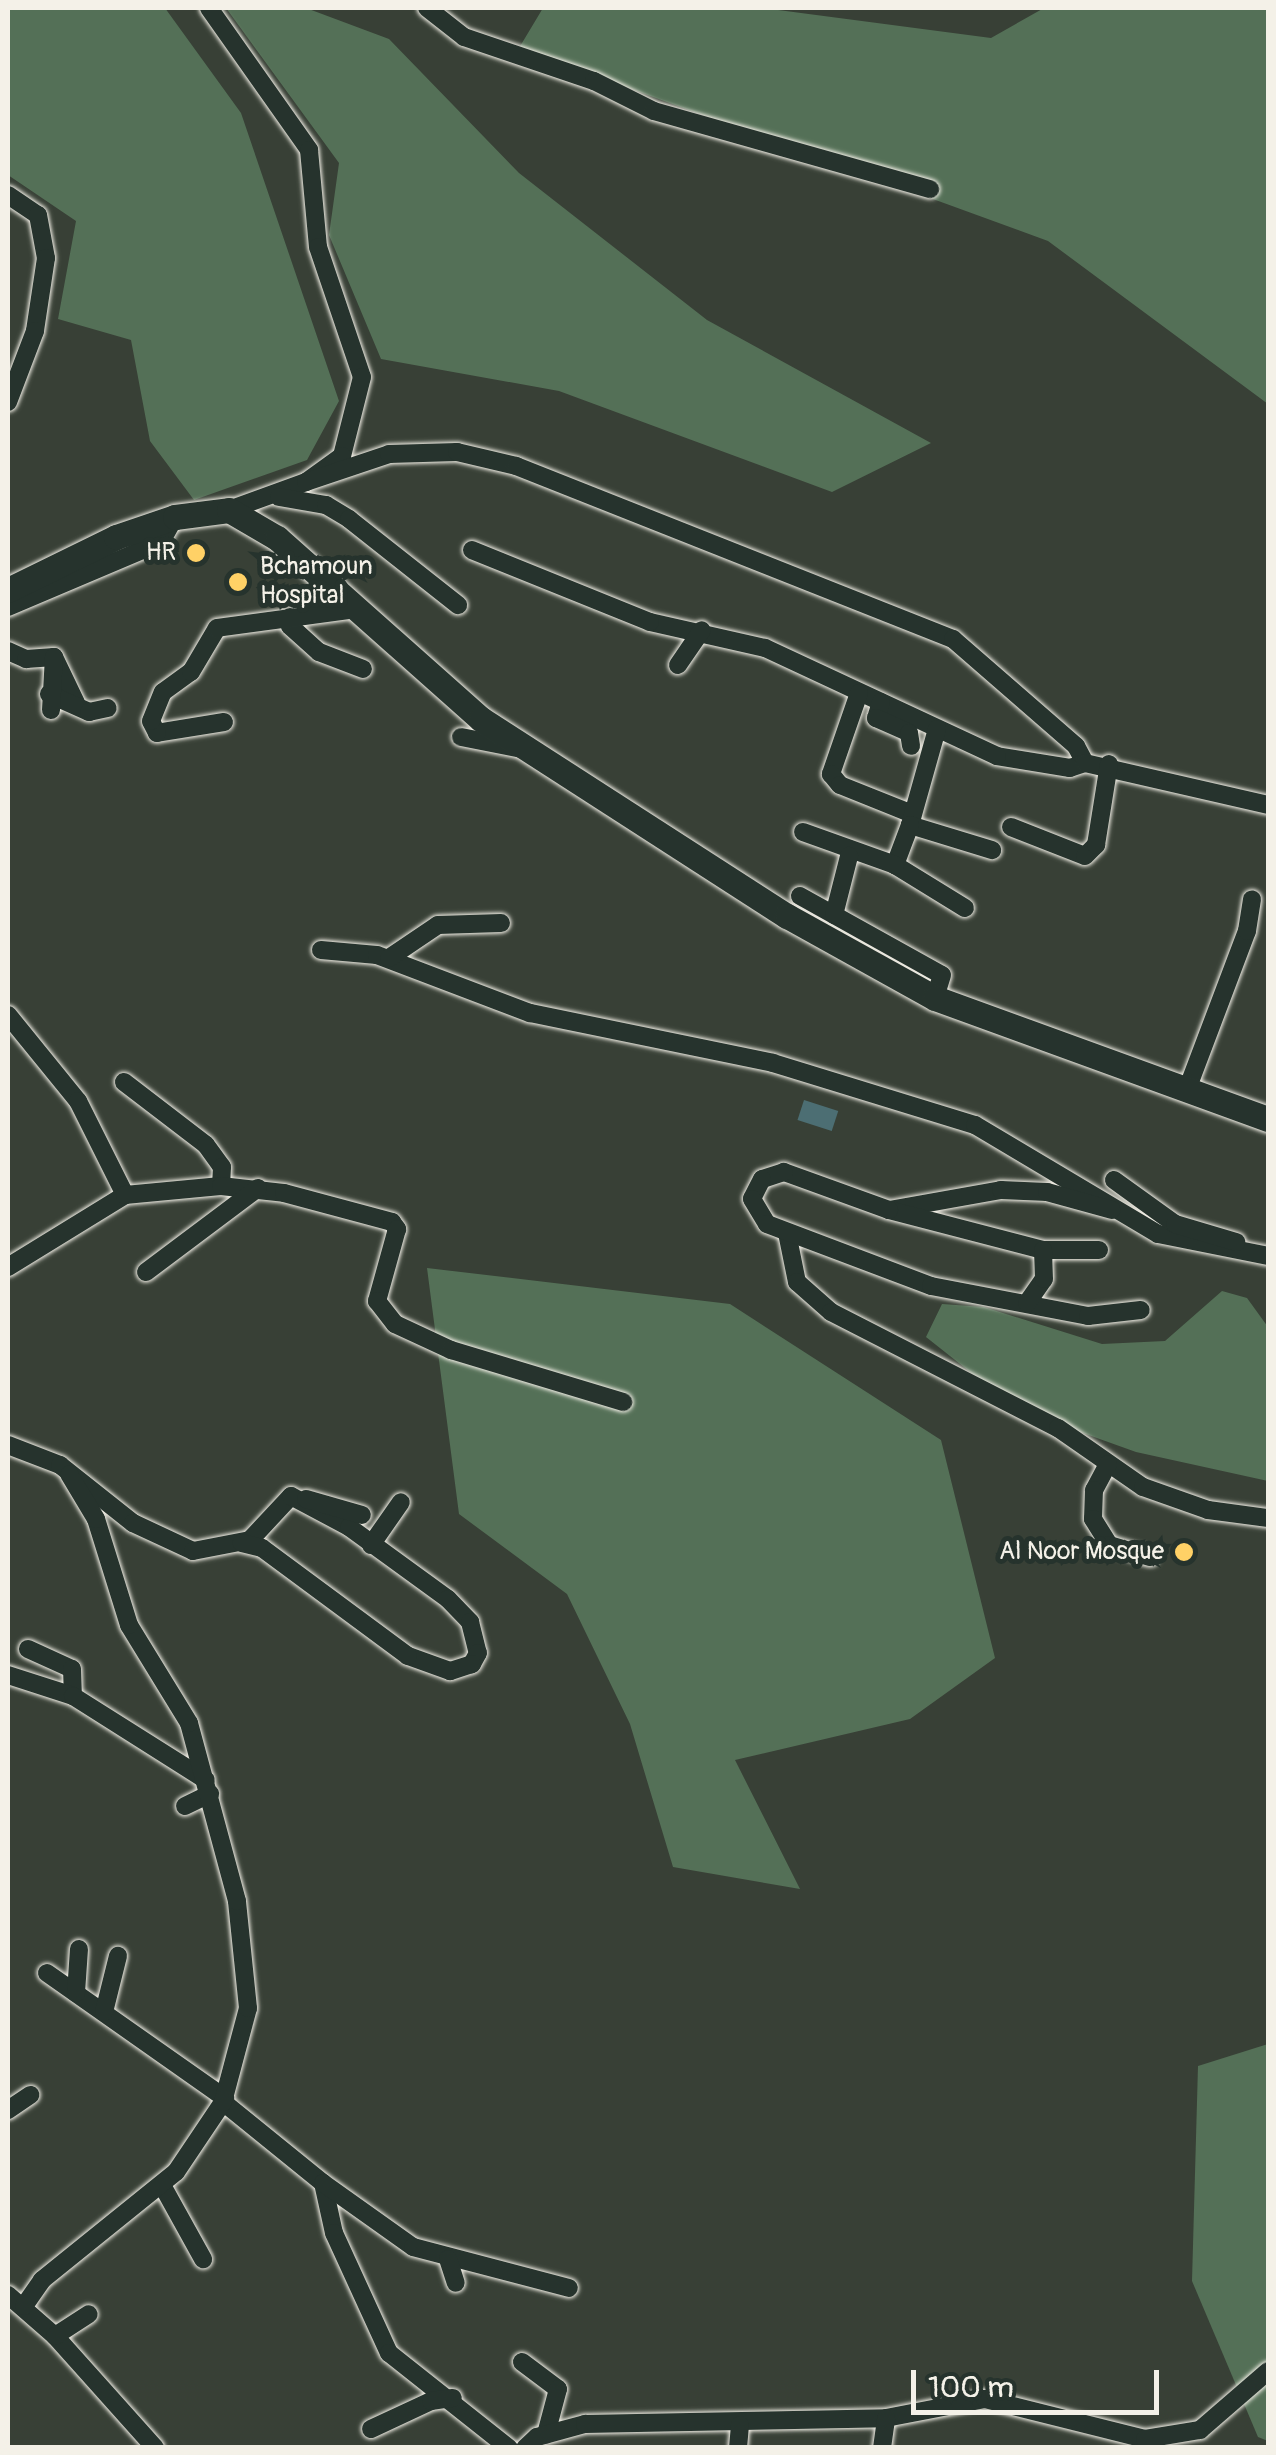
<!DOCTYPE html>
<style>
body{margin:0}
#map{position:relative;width:1276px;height:2455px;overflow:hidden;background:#384036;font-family:Pangolin,sans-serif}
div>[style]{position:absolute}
.green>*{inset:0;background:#547057}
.water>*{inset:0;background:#4c6e73;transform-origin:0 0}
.roads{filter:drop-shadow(0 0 2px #f4f1e8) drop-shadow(0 0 2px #f4f1e8)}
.minor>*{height:18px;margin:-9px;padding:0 9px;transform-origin:9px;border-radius:9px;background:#26332d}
.secondary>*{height:25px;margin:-12.5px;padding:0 12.5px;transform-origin:12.5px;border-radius:12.5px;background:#26332d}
.dots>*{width:28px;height:28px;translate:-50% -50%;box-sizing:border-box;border:5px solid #26332d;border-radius:50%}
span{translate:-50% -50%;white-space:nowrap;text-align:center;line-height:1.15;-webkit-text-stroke:10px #26332d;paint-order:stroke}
.poi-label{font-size:25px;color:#f4f1e8}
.right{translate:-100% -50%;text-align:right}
.left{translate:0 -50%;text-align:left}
.frame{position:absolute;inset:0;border:10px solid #f4f1e8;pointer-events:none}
.scale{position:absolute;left:911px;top:2370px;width:248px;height:45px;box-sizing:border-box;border:5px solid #f4f1e8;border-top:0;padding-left:12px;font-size:30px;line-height:35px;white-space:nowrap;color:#f4f1e8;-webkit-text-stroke:8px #26332d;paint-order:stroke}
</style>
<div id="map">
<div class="green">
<i style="clip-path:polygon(8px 8px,165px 8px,241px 113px,339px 401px,307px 460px,194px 500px,150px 441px,131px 340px,58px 319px,76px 221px,8px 175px)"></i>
<i style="clip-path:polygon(226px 8px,306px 8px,389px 39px,519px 173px,707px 320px,931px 443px,832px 492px,559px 391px,381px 359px,329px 235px,339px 163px)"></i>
<i style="clip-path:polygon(543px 8px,763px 8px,991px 38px,1044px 8px,1268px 8px,1268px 404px,1048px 241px,519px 48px)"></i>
<i style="clip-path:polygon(427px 1268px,730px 1304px,941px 1440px,995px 1658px,910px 1719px,735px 1760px,800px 1889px,673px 1867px,630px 1724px,567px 1594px,459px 1514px)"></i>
<i style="clip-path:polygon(1222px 1291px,1247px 1298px,1268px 1327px,1268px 1481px,1136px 1452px,1069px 1428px,979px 1379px,926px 1337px,942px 1304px,984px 1307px,1102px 1344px,1165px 1341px)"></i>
<i style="clip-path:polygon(1268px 2044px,1268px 2441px,1258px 2437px,1192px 2281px,1198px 2066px)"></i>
</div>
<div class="water">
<i style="left:804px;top:1100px;width:36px;height:21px;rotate:18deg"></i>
</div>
<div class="roads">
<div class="minor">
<i style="left:209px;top:8px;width:174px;rotate:54.8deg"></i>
<i style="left:309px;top:150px;width:97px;rotate:84.7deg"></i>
<i style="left:318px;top:247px;width:137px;rotate:71.3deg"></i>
<i style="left:362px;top:377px;width:81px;rotate:104.2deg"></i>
<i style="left:342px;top:456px;width:44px;rotate:144.2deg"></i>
<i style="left:306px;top:482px;width:82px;rotate:160deg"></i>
<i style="left:427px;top:8px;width:47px;rotate:38.1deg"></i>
<i style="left:464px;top:37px;width:137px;rotate:18.7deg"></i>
<i style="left:594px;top:81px;width:67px;rotate:26.6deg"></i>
<i style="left:654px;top:111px;width:287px;rotate:15.8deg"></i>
<i style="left:8px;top:195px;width:36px;rotate:34deg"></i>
<i style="left:38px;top:215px;width:44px;rotate:79.5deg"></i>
<i style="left:46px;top:258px;width:74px;rotate:98.6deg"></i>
<i style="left:35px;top:331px;width:76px;rotate:110.8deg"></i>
<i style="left:306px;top:482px;width:88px;rotate:-18.6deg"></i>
<i style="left:389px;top:454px;width:68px;rotate:-1.7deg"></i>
<i style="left:457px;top:452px;width:61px;rotate:13.3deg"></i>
<i style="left:516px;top:466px;width:470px;rotate:21.6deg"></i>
<i style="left:953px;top:639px;width:163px;rotate:41deg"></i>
<i style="left:1076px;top:746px;width:19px;rotate:62deg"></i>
<i style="left:1085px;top:763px;width:16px;rotate:162deg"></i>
<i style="left:1070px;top:768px;width:74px;rotate:-170.7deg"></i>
<i style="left:997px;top:756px;width:256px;rotate:-155deg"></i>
<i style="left:765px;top:648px;width:118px;rotate:-167.3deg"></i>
<i style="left:650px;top:622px;width:192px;rotate:-158deg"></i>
<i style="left:279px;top:497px;width:48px;rotate:9.7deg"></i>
<i style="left:326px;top:505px;width:27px;rotate:31deg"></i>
<i style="left:349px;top:519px;width:139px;rotate:38.3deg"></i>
<i style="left:8px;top:607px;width:166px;rotate:-23deg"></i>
<i style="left:161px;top:542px;width:29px;rotate:-61deg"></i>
<i style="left:290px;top:617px;width:9px;rotate:90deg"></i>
<i style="left:290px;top:626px;width:39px;rotate:42deg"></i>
<i style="left:319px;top:652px;width:47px;rotate:21.1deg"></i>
<i style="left:8px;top:651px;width:20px;rotate:24deg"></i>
<i style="left:26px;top:659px;width:28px;rotate:-4deg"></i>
<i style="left:54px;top:657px;width:51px;rotate:64.4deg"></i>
<i style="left:678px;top:665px;width:42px;rotate:-55.6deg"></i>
<i style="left:859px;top:693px;width:86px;rotate:109.1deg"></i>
<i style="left:831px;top:774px;width:14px;rotate:51deg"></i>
<i style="left:840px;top:785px;width:75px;rotate:21.8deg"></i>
<i style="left:49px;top:694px;width:44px;rotate:24.2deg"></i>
<i style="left:89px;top:712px;width:19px;rotate:-12deg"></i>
<i style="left:881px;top:702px;width:17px;rotate:107deg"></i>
<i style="left:876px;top:718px;width:36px;rotate:24deg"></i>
<i style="left:909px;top:733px;width:13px;rotate:81deg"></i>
<i style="left:51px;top:710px;width:53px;rotate:-86.8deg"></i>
<i style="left:224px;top:722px;width:68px;rotate:170.7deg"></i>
<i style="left:157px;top:733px;width:13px;rotate:-117deg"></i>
<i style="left:151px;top:721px;width:31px;rotate:-68deg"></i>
<i style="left:163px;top:692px;width:34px;rotate:-36deg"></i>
<i style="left:191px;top:672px;width:51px;rotate:-59.4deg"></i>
<i style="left:217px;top:628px;width:135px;rotate:-7.7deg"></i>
<i style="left:937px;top:729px;width:100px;rotate:105.7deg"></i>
<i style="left:910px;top:825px;width:86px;rotate:17deg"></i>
<i style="left:461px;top:737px;width:67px;rotate:11.1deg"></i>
<i style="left:1085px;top:763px;width:188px;rotate:12.9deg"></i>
<i style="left:910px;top:825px;width:43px;rotate:110.6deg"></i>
<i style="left:895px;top:865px;width:82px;rotate:31.6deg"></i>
<i style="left:1011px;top:827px;width:79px;rotate:21.4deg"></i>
<i style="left:1085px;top:856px;width:16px;rotate:-45deg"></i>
<i style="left:1096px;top:845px;width:82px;rotate:-80.9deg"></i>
<i style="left:803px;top:832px;width:98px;rotate:19.7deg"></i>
<i style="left:800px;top:896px;width:162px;rotate:29.1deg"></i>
<i style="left:942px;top:975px;width:24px;rotate:107deg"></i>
<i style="left:834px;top:915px;width:61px;rotate:-75.7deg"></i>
<i style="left:321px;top:950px;width:56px;rotate:5.1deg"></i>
<i style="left:377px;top:955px;width:164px;rotate:20.8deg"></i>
<i style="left:530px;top:1013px;width:248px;rotate:11.6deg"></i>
<i style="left:773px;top:1063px;width:211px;rotate:17.1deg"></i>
<i style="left:975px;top:1125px;width:213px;rotate:30.8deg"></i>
<i style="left:1158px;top:1234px;width:112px;rotate:11.3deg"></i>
<i style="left:389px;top:958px;width:59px;rotate:-34deg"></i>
<i style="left:438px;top:925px;width:63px;rotate:-1.8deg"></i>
<i style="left:8px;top:1015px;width:111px;rotate:50.9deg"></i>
<i style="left:78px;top:1101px;width:105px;rotate:63.4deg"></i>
<i style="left:124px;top:1082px;width:103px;rotate:37.5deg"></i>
<i style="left:206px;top:1145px;width:27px;rotate:54deg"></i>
<i style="left:222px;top:1167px;width:19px;rotate:93deg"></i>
<i style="left:1188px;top:1087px;width:167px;rotate:-69.3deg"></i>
<i style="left:1247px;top:931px;width:32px;rotate:-81deg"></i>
<i style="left:1114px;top:1180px;width:75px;rotate:35.8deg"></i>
<i style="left:1175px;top:1224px;width:64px;rotate:16.4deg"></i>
<i style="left:889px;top:1210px;width:114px;rotate:-10.1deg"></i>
<i style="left:1001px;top:1190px;width:46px;rotate:2.5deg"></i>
<i style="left:1047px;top:1192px;width:67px;rotate:15.5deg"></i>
<i style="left:787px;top:1233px;width:50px;rotate:78.5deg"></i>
<i style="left:797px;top:1282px;width:45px;rotate:41.4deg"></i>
<i style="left:831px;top:1312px;width:255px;rotate:27.1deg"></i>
<i style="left:1058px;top:1428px;width:103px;rotate:34.8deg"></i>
<i style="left:1143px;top:1487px;width:69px;rotate:19.5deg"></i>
<i style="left:1208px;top:1510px;width:61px;rotate:7.6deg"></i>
<i style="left:1099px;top:1250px;width:56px;rotate:180deg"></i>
<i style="left:1043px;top:1250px;width:159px;rotate:-165.4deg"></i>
<i style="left:889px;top:1210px;width:112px;rotate:-160.1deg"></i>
<i style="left:784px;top:1172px;width:23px;rotate:162deg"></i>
<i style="left:762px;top:1179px;width:22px;rotate:117deg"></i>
<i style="left:752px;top:1199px;width:29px;rotate:59deg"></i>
<i style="left:767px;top:1224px;width:175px;rotate:20.7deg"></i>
<i style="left:931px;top:1286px;width:160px;rotate:10.8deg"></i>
<i style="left:1088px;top:1316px;width:53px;rotate:-6.5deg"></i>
<i style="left:8px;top:1267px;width:137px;rotate:-31.6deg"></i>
<i style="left:125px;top:1195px;width:96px;rotate:-5.4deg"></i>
<i style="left:221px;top:1186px;width:63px;rotate:6.3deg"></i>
<i style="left:284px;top:1193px;width:112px;rotate:15deg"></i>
<i style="left:392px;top:1222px;width:9px;rotate:54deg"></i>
<i style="left:397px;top:1229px;width:75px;rotate:105.5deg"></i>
<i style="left:377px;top:1301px;width:29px;rotate:52deg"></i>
<i style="left:395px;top:1324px;width:62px;rotate:24.9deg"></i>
<i style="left:451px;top:1350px;width:180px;rotate:16.8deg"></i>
<i style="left:146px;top:1272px;width:140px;rotate:-36.9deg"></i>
<i style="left:1027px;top:1303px;width:29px;rotate:-55deg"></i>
<i style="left:1044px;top:1279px;width:29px;rotate:-92deg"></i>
<i style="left:8px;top:1445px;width:56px;rotate:21deg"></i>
<i style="left:60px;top:1465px;width:93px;rotate:38.5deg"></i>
<i style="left:133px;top:1523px;width:66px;rotate:25deg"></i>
<i style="left:193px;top:1551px;width:58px;rotate:-10.9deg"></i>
<i style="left:250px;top:1540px;width:60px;rotate:-47deg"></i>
<i style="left:291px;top:1496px;width:66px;rotate:28.1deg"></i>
<i style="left:349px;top:1527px;width:122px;rotate:36deg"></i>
<i style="left:448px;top:1599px;width:32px;rotate:46deg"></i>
<i style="left:470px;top:1622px;width:32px;rotate:76deg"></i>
<i style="left:478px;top:1653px;width:13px;rotate:119deg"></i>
<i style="left:472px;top:1664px;width:23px;rotate:162deg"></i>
<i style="left:450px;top:1671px;width:45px;rotate:-160.3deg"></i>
<i style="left:408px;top:1656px;width:182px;rotate:-143.5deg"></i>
<i style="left:262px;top:1548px;width:21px;rotate:-166deg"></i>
<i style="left:1108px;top:1464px;width:30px;rotate:118deg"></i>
<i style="left:1094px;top:1490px;width:29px;rotate:92deg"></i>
<i style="left:1093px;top:1519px;width:31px;rotate:58deg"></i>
<i style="left:1109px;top:1545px;width:43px;rotate:16.3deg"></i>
<i style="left:306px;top:1499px;width:58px;rotate:15.9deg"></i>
<i style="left:371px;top:1545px;width:52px;rotate:-55.1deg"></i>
<i style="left:28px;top:1649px;width:48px;rotate:24.4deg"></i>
<i style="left:72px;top:1669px;width:27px;rotate:88deg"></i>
<i style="left:8px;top:1675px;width:68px;rotate:17.9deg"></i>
<i style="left:73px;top:1696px;width:157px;rotate:32.3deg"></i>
<i style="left:185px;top:1806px;width:28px;rotate:-26deg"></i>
<i style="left:47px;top:1973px;width:218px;rotate:35.1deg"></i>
<i style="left:76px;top:1993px;width:44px;rotate:-86.1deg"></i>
<i style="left:104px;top:2012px;width:58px;rotate:-76deg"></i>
<i style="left:223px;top:2102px;width:129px;rotate:39deg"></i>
<i style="left:323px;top:2183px;width:51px;rotate:77.6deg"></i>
<i style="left:334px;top:2233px;width:132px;rotate:65.4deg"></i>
<i style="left:389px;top:2353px;width:153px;rotate:38.4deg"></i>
<i style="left:8px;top:2110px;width:27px;rotate:-34deg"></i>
<i style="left:323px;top:2183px;width:110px;rotate:35.4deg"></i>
<i style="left:413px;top:2247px;width:161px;rotate:14.7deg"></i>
<i style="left:162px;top:2185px;width:85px;rotate:61deg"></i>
<i style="left:448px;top:2259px;width:25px;rotate:72deg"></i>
<i style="left:8px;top:2295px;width:62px;rotate:41.1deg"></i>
<i style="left:55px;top:2336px;width:150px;rotate:48.2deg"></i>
<i style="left:24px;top:2306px;width:32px;rotate:-55deg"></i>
<i style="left:42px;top:2280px;width:172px;rotate:-38.9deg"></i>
<i style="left:176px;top:2172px;width:84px;rotate:-56.1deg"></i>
<i style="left:223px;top:2102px;width:97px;rotate:-75.1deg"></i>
<i style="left:248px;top:2008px;width:108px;rotate:-95.9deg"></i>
<i style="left:237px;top:1901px;width:184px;rotate:-105.1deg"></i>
<i style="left:189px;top:1723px;width:115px;rotate:-121.5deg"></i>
<i style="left:129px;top:1625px;width:111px;rotate:-107.3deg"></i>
<i style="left:96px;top:1519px;width:52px;rotate:-121deg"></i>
<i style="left:55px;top:2336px;width:40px;rotate:-32.9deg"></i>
<i style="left:522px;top:2362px;width:45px;rotate:36.9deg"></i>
<i style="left:558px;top:2389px;width:47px;rotate:104.9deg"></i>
<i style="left:371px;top:2429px;width:66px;rotate:-25deg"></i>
<i style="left:431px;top:2401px;width:22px;rotate:-8deg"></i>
<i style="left:525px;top:2448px;width:16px;rotate:-43deg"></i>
<i style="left:537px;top:2437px;width:50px;rotate:-15.2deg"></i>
<i style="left:585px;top:2424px;width:301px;rotate:-1.1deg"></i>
<i style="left:886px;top:2418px;width:101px;rotate:-10.9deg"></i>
<i style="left:985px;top:2399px;width:165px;rotate:14deg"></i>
<i style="left:1145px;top:2439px;width:56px;rotate:-9.3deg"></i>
<i style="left:1200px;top:2430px;width:90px;rotate:-40.9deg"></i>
<i style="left:738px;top:2448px;width:23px;rotate:-85deg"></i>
<i style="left:882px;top:2448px;width:30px;rotate:-82deg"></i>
</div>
<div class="secondary">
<i style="left:8px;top:590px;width:120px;rotate:-26.1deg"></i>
<i style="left:116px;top:537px;width:62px;rotate:-18.7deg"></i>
<i style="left:175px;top:517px;width:54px;rotate:-7.4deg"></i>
<i style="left:229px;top:510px;width:56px;rotate:30.3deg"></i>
<i style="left:277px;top:538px;width:273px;rotate:41.6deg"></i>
<i style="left:481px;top:719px;width:364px;rotate:32.8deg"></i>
<i style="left:787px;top:916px;width:169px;rotate:29deg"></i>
<i style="left:935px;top:998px;width:354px;rotate:20deg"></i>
</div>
</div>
<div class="dots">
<i style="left:196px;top:553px;background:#ffd166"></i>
<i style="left:238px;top:582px;background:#ffd166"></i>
<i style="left:1184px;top:1552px;background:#ffd166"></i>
</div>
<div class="poi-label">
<span class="right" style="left:176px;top:553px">HR</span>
<span class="left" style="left:260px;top:582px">Bchamoun<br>Hospital</span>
<span class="right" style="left:1164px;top:1552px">Al Noor Mosque</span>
</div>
<div class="frame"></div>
<div class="scale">100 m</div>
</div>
